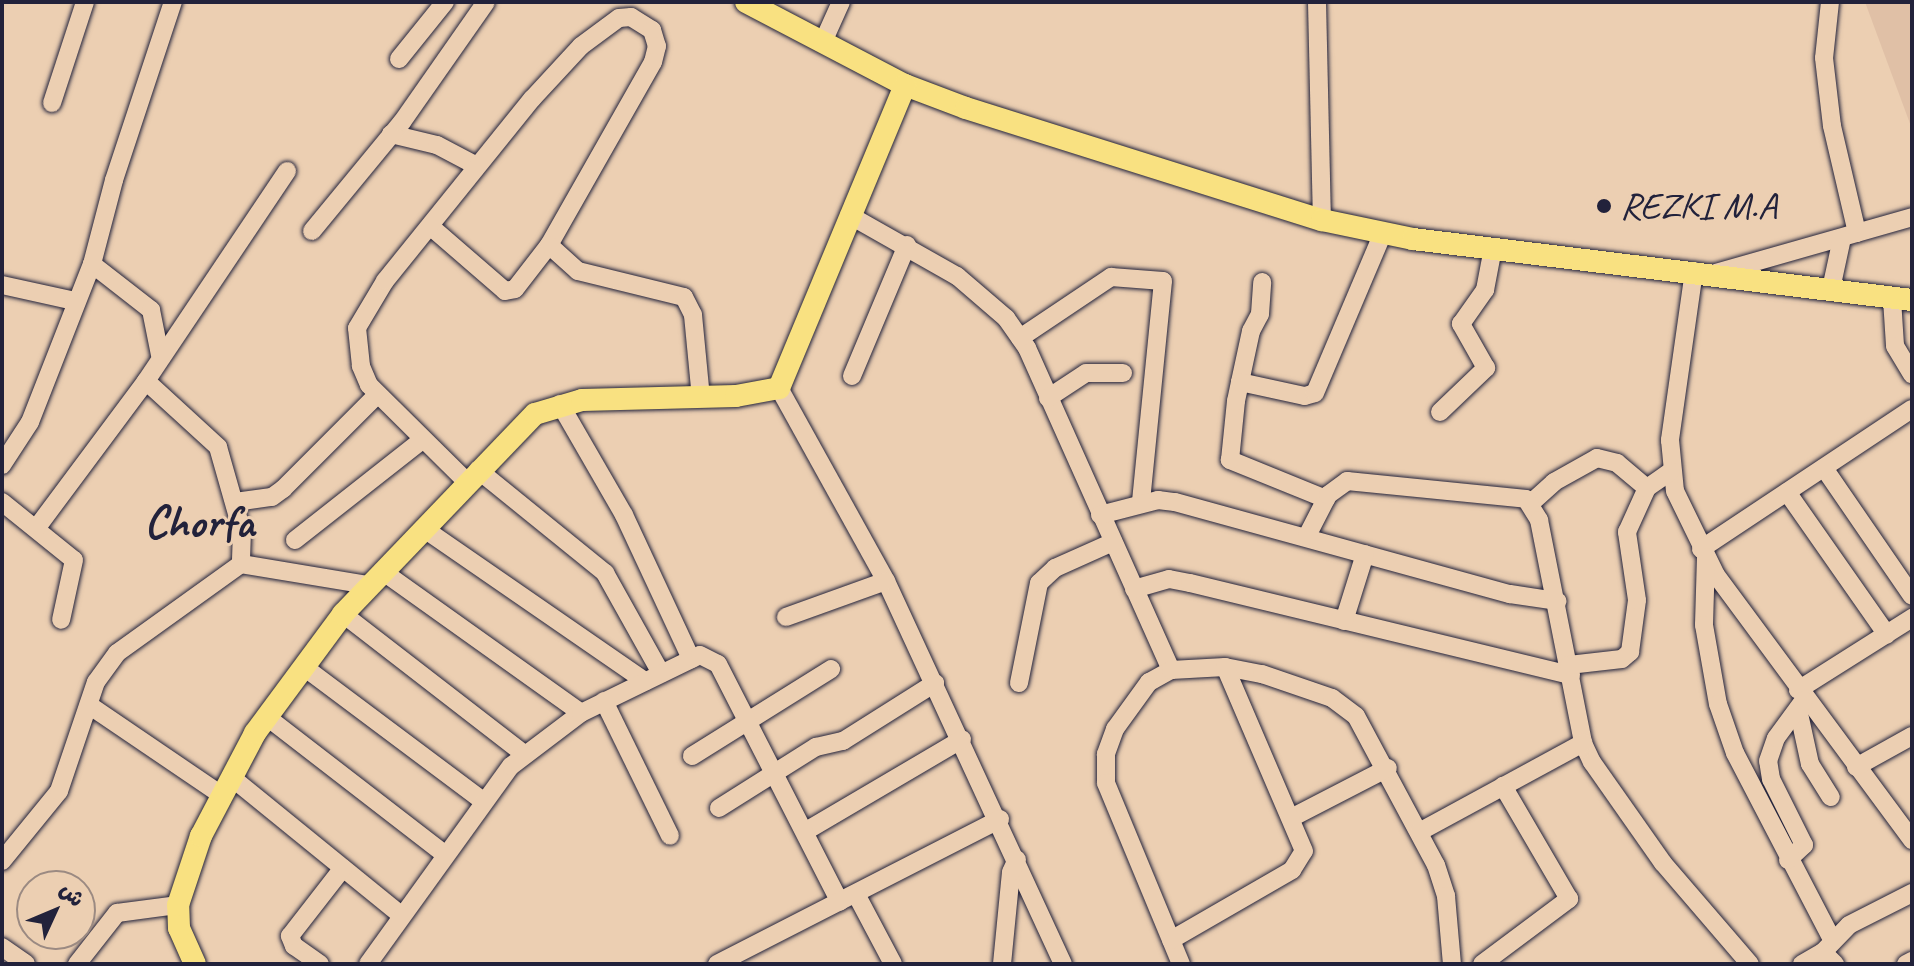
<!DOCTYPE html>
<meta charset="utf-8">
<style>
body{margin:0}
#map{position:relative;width:1914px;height:966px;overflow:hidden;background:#eccfb2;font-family:Caveat,"Playpen Sans Arabic",sans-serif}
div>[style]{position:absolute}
.built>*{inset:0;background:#e0c0a6}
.roads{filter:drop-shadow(0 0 2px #22223b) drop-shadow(0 0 2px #22223b)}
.minor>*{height:18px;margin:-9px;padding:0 9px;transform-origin:9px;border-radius:9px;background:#eccfb2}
.major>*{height:22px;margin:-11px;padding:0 11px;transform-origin:11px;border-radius:11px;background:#f9e181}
.dots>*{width:22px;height:22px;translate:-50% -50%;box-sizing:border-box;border:4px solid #eccfb2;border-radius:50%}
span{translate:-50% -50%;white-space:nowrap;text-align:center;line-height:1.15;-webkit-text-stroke:6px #eccfb2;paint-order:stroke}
.poi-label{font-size:38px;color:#22223b}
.left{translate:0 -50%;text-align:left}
.district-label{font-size:46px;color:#22223b;font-weight:700}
.frame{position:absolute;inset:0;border:4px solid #22223b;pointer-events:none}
.north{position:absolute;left:16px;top:870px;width:80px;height:80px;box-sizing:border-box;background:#eccfb2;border:2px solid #9b8a82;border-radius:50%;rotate:46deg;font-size:22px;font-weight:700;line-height:32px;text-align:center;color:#22223b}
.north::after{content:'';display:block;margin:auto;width:28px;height:36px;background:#22223b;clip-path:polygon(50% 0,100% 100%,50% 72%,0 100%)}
</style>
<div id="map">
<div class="built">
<i style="clip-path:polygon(1865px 2px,1912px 2px,1912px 129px)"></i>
</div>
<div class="roads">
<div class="minor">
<i style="left:1317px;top:2px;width:218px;rotate:88.7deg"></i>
<i style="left:1830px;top:2px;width:56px;rotate:96.1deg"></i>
<i style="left:1824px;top:58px;width:68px;rotate:83.3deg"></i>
<i style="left:1832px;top:126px;width:110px;rotate:76.8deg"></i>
<i style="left:823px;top:42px;width:44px;rotate:-65.8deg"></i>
<i style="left:399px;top:59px;width:73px;rotate:-51.1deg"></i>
<i style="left:52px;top:103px;width:106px;rotate:-71.9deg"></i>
<i style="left:391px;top:134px;width:47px;rotate:13.4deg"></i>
<i style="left:437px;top:145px;width:45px;rotate:27.7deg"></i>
<i style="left:849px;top:215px;width:124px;rotate:29.5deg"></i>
<i style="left:957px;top:276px;width:65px;rotate:40.6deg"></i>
<i style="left:1006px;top:318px;width:37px;rotate:55deg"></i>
<i style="left:1027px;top:348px;width:353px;rotate:65.9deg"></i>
<i style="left:1171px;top:670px;width:25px;rotate:151deg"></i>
<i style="left:1149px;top:682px;width:58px;rotate:125.9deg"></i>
<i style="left:1115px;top:729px;width:27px;rotate:110deg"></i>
<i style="left:1106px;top:754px;width:29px;rotate:90deg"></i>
<i style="left:1106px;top:783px;width:196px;rotate:67.5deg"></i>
<i style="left:430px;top:226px;width:99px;rotate:40.9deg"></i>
<i style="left:505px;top:291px;width:10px;rotate:-11deg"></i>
<i style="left:515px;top:289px;width:56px;rotate:-52.3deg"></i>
<i style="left:312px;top:231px;width:141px;rotate:-50.5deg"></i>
<i style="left:402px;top:122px;width:146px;rotate:-55deg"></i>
<i style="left:92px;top:264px;width:75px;rotate:37.9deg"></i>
<i style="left:151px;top:310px;width:46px;rotate:78.7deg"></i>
<i style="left:1694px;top:271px;width:171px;rotate:98.1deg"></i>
<i style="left:1670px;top:440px;width:51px;rotate:84.4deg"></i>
<i style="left:1675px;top:491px;width:93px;rotate:64deg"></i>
<i style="left:1716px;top:575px;width:330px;rotate:53.5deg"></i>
<i style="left:1716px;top:273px;width:204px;rotate:-15.9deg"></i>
<i style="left:2px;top:285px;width:75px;rotate:12.4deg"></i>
<i style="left:1831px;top:289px;width:52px;rotate:-77.8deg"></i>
<i style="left:1892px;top:299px;width:47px;rotate:86.3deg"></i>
<i style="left:1895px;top:346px;width:33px;rotate:59deg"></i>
<i style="left:1020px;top:338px;width:110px;rotate:-33.8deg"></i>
<i style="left:1111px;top:277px;width:52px;rotate:4.4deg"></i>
<i style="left:1163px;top:281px;width:223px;rotate:95.7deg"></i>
<i style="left:852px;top:376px;width:142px;rotate:-67.2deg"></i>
<i style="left:146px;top:381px;width:253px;rotate:-56.1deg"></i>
<i style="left:1240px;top:382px;width:52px;rotate:-77.8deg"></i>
<i style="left:1251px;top:331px;width:19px;rotate:-62deg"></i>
<i style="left:1260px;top:314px;width:32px;rotate:-86deg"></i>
<i style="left:779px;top:388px;width:221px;rotate:61deg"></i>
<i style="left:886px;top:581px;width:422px;rotate:65.2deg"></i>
<i style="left:1048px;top:398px;width:45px;rotate:-33.3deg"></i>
<i style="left:1086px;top:373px;width:37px"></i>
<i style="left:560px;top:404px;width:128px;rotate:60deg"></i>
<i style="left:624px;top:515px;width:159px;rotate:65deg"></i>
<i style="left:1440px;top:412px;width:64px;rotate:-43.7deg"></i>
<i style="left:1486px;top:368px;width:51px;rotate:-119.6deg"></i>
<i style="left:1461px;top:324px;width:42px;rotate:-54.8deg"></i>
<i style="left:1485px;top:290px;width:43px;rotate:-79.2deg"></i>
<i style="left:2px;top:465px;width:51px;rotate:-56.9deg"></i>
<i style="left:30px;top:422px;width:170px;rotate:-68.6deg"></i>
<i style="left:92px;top:264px;width:87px;rotate:-75.3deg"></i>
<i style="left:114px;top:180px;width:188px;rotate:-71.7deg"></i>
<i style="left:1824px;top:468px;width:155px;rotate:55.5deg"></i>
<i style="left:478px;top:470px;width:164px;rotate:39deg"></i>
<i style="left:605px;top:573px;width:115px;rotate:60.8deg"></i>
<i style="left:467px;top:482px;width:138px;rotate:-135.3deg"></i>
<i style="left:369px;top:385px;width:21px;rotate:-113deg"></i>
<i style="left:361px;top:366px;width:38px;rotate:-96deg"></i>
<i style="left:357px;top:328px;width:55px;rotate:-59.2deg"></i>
<i style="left:385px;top:281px;width:234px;rotate:-51.1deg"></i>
<i style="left:532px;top:99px;width:72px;rotate:-47.2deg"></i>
<i style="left:581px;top:46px;width:47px;rotate:-36.4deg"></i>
<i style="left:619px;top:18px;width:12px;rotate:-5deg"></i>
<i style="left:631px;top:17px;width:25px;rotate:32deg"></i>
<i style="left:652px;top:30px;width:17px;rotate:73deg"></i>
<i style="left:657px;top:46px;width:16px;rotate:104deg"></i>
<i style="left:653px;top:62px;width:210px;rotate:119.6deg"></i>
<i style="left:549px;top:245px;width:39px;rotate:42deg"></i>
<i style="left:578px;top:271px;width:109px;rotate:13.8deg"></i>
<i style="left:684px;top:297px;width:20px;rotate:63deg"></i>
<i style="left:693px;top:315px;width:83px;rotate:84.5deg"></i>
<i style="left:1787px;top:492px;width:174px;rotate:55deg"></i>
<i style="left:1326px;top:499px;width:104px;rotate:-157.9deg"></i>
<i style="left:1230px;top:460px;width:59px;rotate:-84.2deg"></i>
<i style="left:1236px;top:401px;width:19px;rotate:-78deg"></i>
<i style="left:1240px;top:382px;width:66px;rotate:12.2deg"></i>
<i style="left:1305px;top:396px;width:10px;rotate:-17deg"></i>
<i style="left:1315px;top:393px;width:172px;rotate:-67deg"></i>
<i style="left:2px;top:502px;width:92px;rotate:38.9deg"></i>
<i style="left:74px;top:560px;width:61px;rotate:102.2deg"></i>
<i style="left:235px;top:502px;width:37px;rotate:-8deg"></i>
<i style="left:272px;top:497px;width:14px;rotate:-36deg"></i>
<i style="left:283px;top:489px;width:133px;rotate:-45deg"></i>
<i style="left:1531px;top:503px;width:31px;rotate:-42deg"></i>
<i style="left:1554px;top:482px;width:49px;rotate:-29.2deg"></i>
<i style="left:1597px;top:458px;width:21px;rotate:14deg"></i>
<i style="left:1617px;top:463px;width:39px;rotate:40deg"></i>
<i style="left:1100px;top:515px;width:60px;rotate:-14.5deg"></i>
<i style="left:1158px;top:500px;width:17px;rotate:7deg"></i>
<i style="left:1175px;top:502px;width:347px;rotate:15.4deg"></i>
<i style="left:1510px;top:594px;width:48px;rotate:8.5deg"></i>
<i style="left:38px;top:526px;width:181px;rotate:-53.3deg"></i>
<i style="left:146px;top:381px;width:98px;rotate:42.5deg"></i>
<i style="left:218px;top:447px;width:87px;rotate:74.1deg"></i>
<i style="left:242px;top:531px;width:33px;rotate:92deg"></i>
<i style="left:423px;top:528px;width:270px;rotate:34.6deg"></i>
<i style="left:1307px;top:536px;width:46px;rotate:-62.9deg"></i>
<i style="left:1328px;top:495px;width:24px;rotate:-36deg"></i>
<i style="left:1347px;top:481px;width:180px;rotate:5.7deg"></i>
<i style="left:1526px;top:499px;width:25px;rotate:58deg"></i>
<i style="left:1539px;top:520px;width:227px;rotate:78.8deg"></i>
<i style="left:1583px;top:743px;width:21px;rotate:65deg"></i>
<i style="left:1592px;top:762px;width:123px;rotate:54.9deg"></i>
<i style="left:1663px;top:863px;width:133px;rotate:49.3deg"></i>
<i style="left:295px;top:540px;width:162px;rotate:-38.2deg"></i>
<i style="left:1701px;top:549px;width:253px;rotate:-33.6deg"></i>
<i style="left:1706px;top:557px;width:68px;rotate:91.7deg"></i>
<i style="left:1704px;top:625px;width:80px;rotate:80deg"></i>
<i style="left:1718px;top:704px;width:52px;rotate:70.9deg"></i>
<i style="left:1735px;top:753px;width:210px;rotate:62.5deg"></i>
<i style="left:382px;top:571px;width:244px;rotate:35.5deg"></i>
<i style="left:1134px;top:589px;width:36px;rotate:-16deg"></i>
<i style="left:1169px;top:579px;width:21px;rotate:11deg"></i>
<i style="left:1190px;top:583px;width:392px;rotate:13.6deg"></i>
<i style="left:343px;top:614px;width:229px;rotate:37.7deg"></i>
<i style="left:786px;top:617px;width:106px;rotate:-19.8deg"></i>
<i style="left:1344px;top:621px;width:70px;rotate:-72.6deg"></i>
<i style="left:1569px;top:665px;width:53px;rotate:-6.5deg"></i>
<i style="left:1622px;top:659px;width:11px;rotate:-41deg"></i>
<i style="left:1630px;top:652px;width:52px;rotate:-82.3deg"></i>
<i style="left:1637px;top:600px;width:69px;rotate:-98.4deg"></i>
<i style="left:1627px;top:532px;width:48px;rotate:-65.6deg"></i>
<i style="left:1647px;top:488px;width:29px;rotate:-35deg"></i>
<i style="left:304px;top:667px;width:224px;rotate:36.8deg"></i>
<i style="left:1171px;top:670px;width:54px;rotate:-3.2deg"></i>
<i style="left:1225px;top:667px;width:38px;rotate:11deg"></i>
<i style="left:1262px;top:674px;width:74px;rotate:18.9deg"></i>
<i style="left:1332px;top:698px;width:30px;rotate:37deg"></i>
<i style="left:1356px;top:716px;width:169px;rotate:61.8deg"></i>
<i style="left:1436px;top:865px;width:33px;rotate:72deg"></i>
<i style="left:1446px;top:896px;width:68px;rotate:85deg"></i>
<i style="left:1019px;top:683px;width:102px;rotate:-78.7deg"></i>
<i style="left:1039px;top:583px;width:22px;rotate:-43deg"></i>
<i style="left:1055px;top:568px;width:64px;rotate:-24.1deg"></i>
<i style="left:1798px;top:690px;width:135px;rotate:-32.3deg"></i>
<i style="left:604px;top:701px;width:150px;rotate:63.9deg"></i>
<i style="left:89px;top:705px;width:158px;rotate:34.2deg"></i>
<i style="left:1798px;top:709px;width:56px;rotate:77.7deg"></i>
<i style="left:1810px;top:764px;width:39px;rotate:58deg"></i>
<i style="left:267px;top:717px;width:224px;rotate:37.7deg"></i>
<i style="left:692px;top:756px;width:164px;rotate:-32deg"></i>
<i style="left:1856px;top:767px;width:64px;rotate:-29deg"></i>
<i style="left:231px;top:777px;width:219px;rotate:39.1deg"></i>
<i style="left:719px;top:808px;width:115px;rotate:-32.2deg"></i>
<i style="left:816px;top:747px;width:28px;rotate:-13deg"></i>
<i style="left:843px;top:741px;width:109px;rotate:-32.2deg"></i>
<i style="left:1291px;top:818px;width:109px;rotate:-27.3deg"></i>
<i style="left:806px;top:831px;width:181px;rotate:-30.5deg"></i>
<i style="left:1419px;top:832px;width:187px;rotate:-28.5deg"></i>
<i style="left:1788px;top:860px;width:22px;rotate:-43deg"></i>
<i style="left:1804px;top:845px;width:74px;rotate:-116.6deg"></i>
<i style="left:1771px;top:779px;width:18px;rotate:-99deg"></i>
<i style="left:1768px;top:761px;width:24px;rotate:-71deg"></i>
<i style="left:1776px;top:738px;width:47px;rotate:-53.6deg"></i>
<i style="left:2px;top:861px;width:90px;rotate:-50.8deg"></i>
<i style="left:59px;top:791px;width:115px;rotate:-71.3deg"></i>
<i style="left:96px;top:682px;width:36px;rotate:-54deg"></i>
<i style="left:117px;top:653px;width:153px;rotate:-35.7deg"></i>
<i style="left:241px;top:564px;width:129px;rotate:9.4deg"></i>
<i style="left:856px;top:894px;width:79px;rotate:62.1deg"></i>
<i style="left:1171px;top:940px;width:140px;rotate:-30deg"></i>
<i style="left:1292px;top:870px;width:22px;rotate:-58deg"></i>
<i style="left:1304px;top:851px;width:200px;rotate:-113.2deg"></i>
<i style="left:2px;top:947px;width:29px;rotate:35deg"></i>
<i style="left:1823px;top:952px;width:37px;rotate:-46deg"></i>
<i style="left:1849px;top:925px;width:71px;rotate:-26.9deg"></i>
<i style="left:77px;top:964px;width:65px;rotate:-51.9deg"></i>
<i style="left:117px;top:913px;width:62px;rotate:-7.5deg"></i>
<i style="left:320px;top:964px;width:32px;rotate:-145deg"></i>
<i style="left:294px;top:946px;width:11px;rotate:-112deg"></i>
<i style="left:290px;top:936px;width:86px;rotate:-52.1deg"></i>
<i style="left:368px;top:964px;width:244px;rotate:-54.2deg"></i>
<i style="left:511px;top:766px;width:88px;rotate:-37.1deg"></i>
<i style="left:581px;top:713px;width:132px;rotate:-26deg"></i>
<i style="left:700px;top:655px;width:20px;rotate:27deg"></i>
<i style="left:718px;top:664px;width:267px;rotate:62.9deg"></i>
<i style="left:717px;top:964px;width:318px;rotate:-27.1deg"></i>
<i style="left:1002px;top:964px;width:92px;rotate:-84.4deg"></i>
<i style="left:1011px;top:872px;width:14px;rotate:-65deg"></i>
<i style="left:1482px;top:964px;width:109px;rotate:-36.8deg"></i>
<i style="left:1569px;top:899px;width:131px;rotate:-120.3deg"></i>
<i style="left:1802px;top:964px;width:24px;rotate:-30deg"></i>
<i style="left:1823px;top:952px;width:17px;rotate:45deg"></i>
<i style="left:1906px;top:964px;width:7px;rotate:-27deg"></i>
</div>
<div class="major">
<i style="left:746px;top:2px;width:179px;rotate:27.6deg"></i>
<i style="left:905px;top:85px;width:65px;rotate:20.7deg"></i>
<i style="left:966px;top:108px;width:373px;rotate:17.5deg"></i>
<i style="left:1322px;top:220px;width:93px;rotate:11.8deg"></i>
<i style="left:1413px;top:239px;width:503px;rotate:6.97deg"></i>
<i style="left:195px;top:964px;width:39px;rotate:-114deg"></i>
<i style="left:179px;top:928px;width:23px;rotate:-92deg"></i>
<i style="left:178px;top:905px;width:73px;rotate:-71.6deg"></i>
<i style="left:201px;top:836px;width:116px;rotate:-62.3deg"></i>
<i style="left:255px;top:733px;width:148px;rotate:-53.5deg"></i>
<i style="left:343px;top:614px;width:277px;rotate:-46.2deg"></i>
<i style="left:535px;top:414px;width:49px;rotate:-16.6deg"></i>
<i style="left:582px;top:400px;width:154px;rotate:-1.5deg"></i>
<i style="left:736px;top:396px;width:44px;rotate:-10.5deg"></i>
<i style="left:779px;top:388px;width:328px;rotate:-67.4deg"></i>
</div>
</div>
<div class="dots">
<i style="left:1604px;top:206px;background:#22223b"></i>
</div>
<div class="poi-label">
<span class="left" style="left:1620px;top:206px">REZKI M.A</span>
</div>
<div class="district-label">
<span style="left:199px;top:522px">Chorfa</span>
</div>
<div class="frame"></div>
<div class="north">ش</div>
</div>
